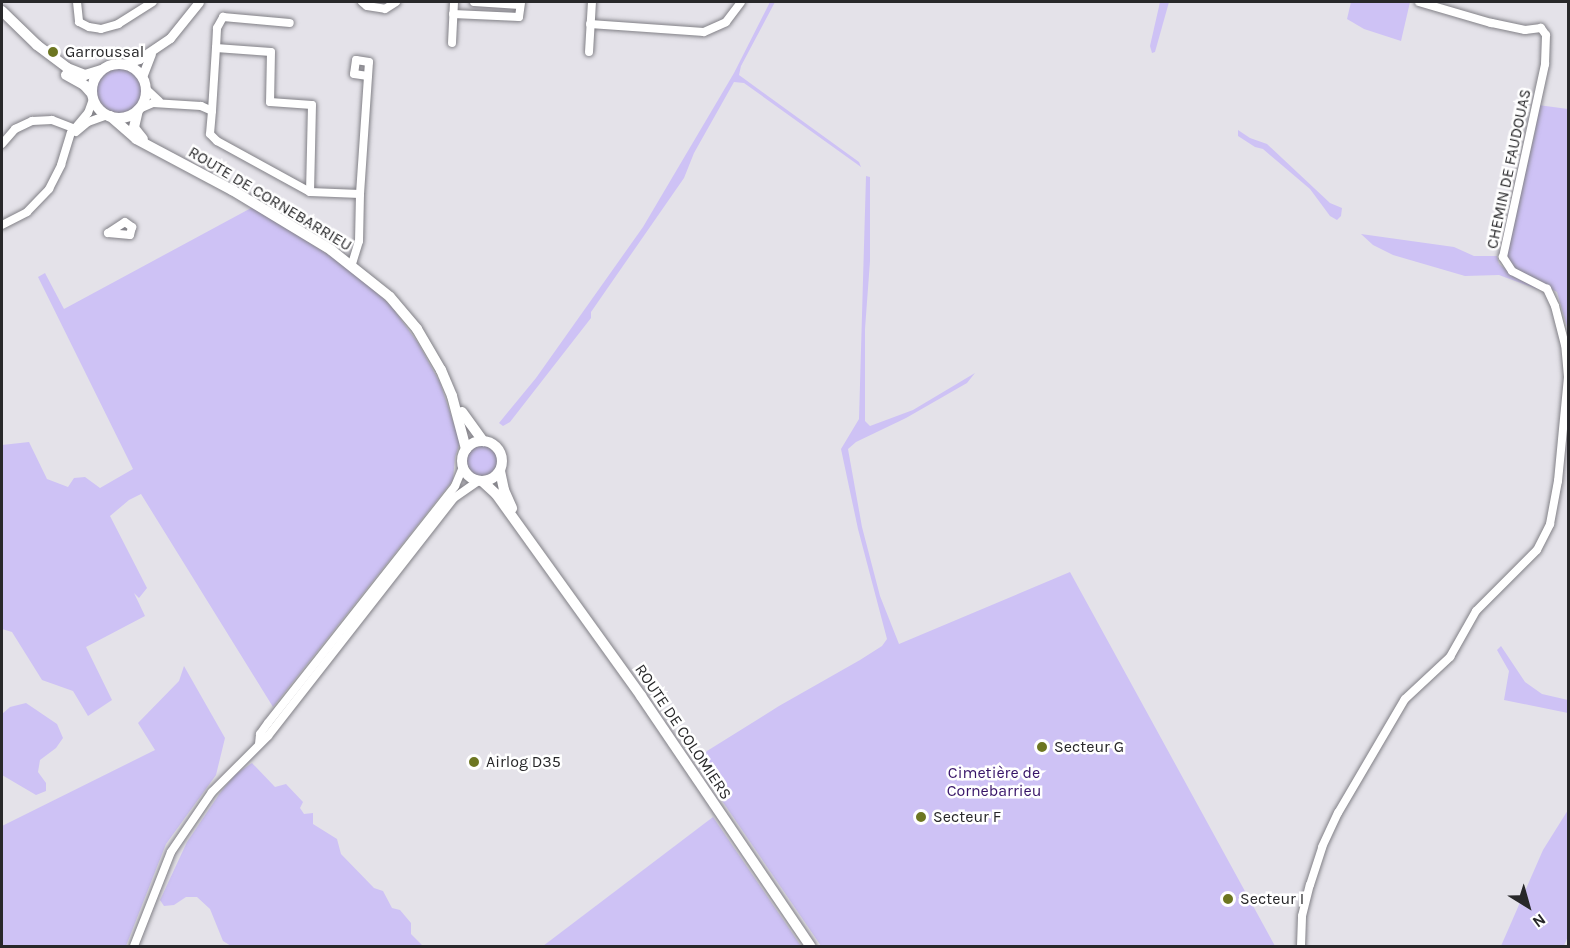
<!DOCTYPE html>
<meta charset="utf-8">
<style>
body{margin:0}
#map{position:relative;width:1570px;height:948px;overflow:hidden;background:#e4e2e9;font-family:Karla,sans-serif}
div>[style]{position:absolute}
.green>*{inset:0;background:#cec2f5}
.round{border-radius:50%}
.roads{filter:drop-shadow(0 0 2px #818086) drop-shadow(0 0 2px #818086)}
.minor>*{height:8px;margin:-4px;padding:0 4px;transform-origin:4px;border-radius:4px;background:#fff}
.tertiary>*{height:9px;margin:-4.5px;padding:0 4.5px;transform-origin:4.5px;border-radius:4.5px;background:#fff}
.secondary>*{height:10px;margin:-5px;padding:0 5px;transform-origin:5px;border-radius:5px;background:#fff}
.secondary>.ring{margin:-5px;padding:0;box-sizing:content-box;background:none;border:10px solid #fff;border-radius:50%}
.dots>*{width:16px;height:16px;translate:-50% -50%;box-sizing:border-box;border:3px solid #fff;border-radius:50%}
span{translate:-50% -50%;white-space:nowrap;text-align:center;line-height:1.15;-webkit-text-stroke:5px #fff;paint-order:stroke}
.poi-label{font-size:16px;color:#28282a}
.left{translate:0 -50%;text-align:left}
.street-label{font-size:16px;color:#28282a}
.park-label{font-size:16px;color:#371468}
.frame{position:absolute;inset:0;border:3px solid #28282a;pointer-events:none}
.north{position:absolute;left:1498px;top:876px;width:60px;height:60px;-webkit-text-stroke:4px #fff;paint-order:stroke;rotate:143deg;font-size:16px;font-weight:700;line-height:24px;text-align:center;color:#28282a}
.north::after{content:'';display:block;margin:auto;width:21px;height:27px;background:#28282a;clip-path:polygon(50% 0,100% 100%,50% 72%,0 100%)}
</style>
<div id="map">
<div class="green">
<i style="clip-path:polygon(770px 2px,775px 2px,741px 66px,739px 75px,859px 162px,861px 167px,744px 83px,734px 82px,694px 153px,684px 178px,591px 312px,591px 318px,510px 422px,503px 426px,499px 423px,536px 378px,643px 227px,734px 73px)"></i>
<i style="clip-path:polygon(1160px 2px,1169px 2px,1155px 52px,1152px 53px,1150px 46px)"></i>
<i style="clip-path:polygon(1351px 2px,1410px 2px,1401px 41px,1364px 29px,1347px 19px)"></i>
<i class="round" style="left:96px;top:68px;width:46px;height:46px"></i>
<i style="clip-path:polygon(1538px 105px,1568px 109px,1567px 327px,1557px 292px,1517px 271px,1506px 254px,1535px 132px)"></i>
<i style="clip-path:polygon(1238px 130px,1250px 138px,1267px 144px,1330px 203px,1342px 208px,1341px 216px,1337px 220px,1330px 216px,1310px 189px,1263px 149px,1255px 147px,1238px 136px)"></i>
<i style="clip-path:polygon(866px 176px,870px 177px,870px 261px,865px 329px,865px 421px,870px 426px,913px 410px,975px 373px,967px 383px,906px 418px,856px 442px,848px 449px,862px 527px,880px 596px,899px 644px,1070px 572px,1275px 946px,821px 946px,697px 764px,707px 751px,779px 706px,860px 660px,882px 646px,887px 639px,858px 529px,841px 449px,859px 419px)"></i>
<i style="clip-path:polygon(253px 207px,335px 259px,367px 284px,391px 306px,418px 343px,440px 383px,460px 442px,455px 457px,453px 480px,273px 707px,141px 494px,129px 500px,110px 516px,147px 588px,139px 598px,134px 593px,145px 616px,86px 647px,112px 700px,88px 716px,73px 691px,42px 680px,12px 632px,2px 629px,2px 445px,29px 442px,47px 479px,68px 487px,74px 478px,85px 477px,100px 488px,133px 469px,38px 277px,45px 273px,64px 309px)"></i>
<i style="clip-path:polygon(1361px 234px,1454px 247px,1474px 256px,1497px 256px,1499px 264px,1509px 272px,1540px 290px,1499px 275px,1465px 276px,1393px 255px,1373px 245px)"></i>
<i class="round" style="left:467px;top:446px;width:30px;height:30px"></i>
<i style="clip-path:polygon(1501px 646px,1525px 682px,1542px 694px,1568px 700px,1568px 713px,1504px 700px,1509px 671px,1497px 650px)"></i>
<i style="clip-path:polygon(184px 666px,225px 738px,216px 775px,166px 844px,126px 946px,2px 946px,2px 826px,155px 750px,138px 723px,179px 681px)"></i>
<i style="clip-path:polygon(26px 703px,57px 724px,63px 738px,56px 748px,40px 760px,38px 772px,46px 783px,46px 791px,36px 795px,2px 775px,2px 714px,10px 707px)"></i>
<i style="clip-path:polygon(252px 763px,275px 787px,286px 784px,303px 802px,300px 808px,304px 814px,313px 813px,313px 824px,337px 839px,341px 854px,374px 888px,383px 891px,392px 908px,400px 910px,411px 923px,411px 934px,423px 946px,231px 946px,223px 941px,210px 909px,197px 897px,186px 897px,174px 905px,164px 906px,160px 900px,187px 842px,220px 793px,236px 774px)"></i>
<i style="clip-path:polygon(1568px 810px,1568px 936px,1564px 946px,1501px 946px,1543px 850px)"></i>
<i style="clip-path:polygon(713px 817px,801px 946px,543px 946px)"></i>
</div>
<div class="roads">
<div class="minor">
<i style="left:77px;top:2px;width:20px;rotate:84deg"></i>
<i style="left:79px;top:22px;width:11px;rotate:27deg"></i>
<i style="left:89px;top:27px;width:12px;rotate:9deg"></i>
<i style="left:101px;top:29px;width:18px;rotate:-16deg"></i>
<i style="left:118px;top:24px;width:41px;rotate:-32.2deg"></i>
<i style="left:362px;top:2px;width:6px;rotate:39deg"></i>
<i style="left:367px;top:6px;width:18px;rotate:9deg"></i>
<i style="left:385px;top:9px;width:13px;rotate:-32deg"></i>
<i style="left:474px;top:2px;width:46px;rotate:3.7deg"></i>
<i style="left:453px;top:14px;width:66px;rotate:2.6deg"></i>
<i style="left:519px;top:17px;width:15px;rotate:-82deg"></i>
<i style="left:590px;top:24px;width:114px;rotate:4deg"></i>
<i style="left:704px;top:32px;width:24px;rotate:-24deg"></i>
<i style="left:726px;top:22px;width:25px;rotate:-53deg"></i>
<i style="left:452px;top:43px;width:41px;rotate:-87.2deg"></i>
<i style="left:216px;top:48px;width:20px;rotate:-87deg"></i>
<i style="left:217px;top:28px;width:13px;rotate:-61deg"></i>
<i style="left:223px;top:17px;width:67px;rotate:5.1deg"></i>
<i style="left:589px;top:52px;width:50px;rotate:-86.6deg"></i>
<i style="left:146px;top:89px;width:18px;rotate:43deg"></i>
<i style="left:139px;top:109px;width:15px;rotate:-23deg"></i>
<i style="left:153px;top:103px;width:48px;rotate:3.6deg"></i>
<i style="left:201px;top:106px;width:12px;rotate:24deg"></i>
<i style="left:212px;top:111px;width:23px;rotate:95deg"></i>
<i style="left:210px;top:134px;width:10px;rotate:45deg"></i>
<i style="left:217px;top:141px;width:106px;rotate:28.7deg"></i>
<i style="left:310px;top:192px;width:50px;rotate:2.3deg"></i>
<i style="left:360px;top:194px;width:47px;rotate:91.2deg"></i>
<i style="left:359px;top:241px;width:24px;rotate:107deg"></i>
<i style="left:212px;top:111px;width:63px;rotate:-86.4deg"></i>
<i style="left:216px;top:48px;width:55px;rotate:4.2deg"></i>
<i style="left:271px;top:52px;width:50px;rotate:91.1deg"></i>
<i style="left:270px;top:102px;width:42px;rotate:4.1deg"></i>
<i style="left:312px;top:105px;width:87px;rotate:91.3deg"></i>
<i style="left:76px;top:132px;width:16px;rotate:-40deg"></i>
<i style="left:88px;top:122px;width:20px;rotate:-20deg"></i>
<i style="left:2px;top:144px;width:20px;rotate:-49deg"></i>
<i style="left:15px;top:129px;width:19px;rotate:-25deg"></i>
<i style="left:32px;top:121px;width:20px;rotate:-3deg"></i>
<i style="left:52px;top:120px;width:22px;rotate:21deg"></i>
<i style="left:360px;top:194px;width:132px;rotate:-86.1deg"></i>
<i style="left:369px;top:62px;width:13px;rotate:-171deg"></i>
<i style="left:356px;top:60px;width:14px;rotate:98deg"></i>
<i style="left:354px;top:74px;width:14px;rotate:8deg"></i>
<i style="left:125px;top:222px;width:9px;rotate:36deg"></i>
<i style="left:132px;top:227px;width:8px;rotate:104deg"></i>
<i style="left:130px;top:235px;width:22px;rotate:-175deg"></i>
<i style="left:108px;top:233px;width:20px;rotate:-33deg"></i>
<i style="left:2px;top:225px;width:28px;rotate:-27deg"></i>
<i style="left:27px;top:212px;width:32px;rotate:-46deg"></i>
<i style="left:49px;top:189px;width:27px;rotate:-63deg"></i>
<i style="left:61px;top:165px;width:34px;rotate:-73deg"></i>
<i style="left:71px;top:133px;width:26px;rotate:-50deg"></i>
<i style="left:88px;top:113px;width:15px;rotate:-70deg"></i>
<i style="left:259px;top:744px;width:10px;rotate:-84deg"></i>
<i style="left:260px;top:734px;width:14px;rotate:-54deg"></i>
<i style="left:268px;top:723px;width:302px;rotate:-51.7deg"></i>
<i style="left:455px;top:486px;width:21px;rotate:-67deg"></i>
<i style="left:134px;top:946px;width:101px;rotate:-68.5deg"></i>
<i style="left:171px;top:852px;width:73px;rotate:-55.7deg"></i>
<i style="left:212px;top:792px;width:79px;rotate:-45deg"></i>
<i style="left:268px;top:736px;width:302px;rotate:-52deg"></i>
<i style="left:454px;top:498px;width:29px;rotate:-35deg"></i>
<i style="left:1301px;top:946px;width:30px;rotate:-88deg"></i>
<i style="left:1302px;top:916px;width:32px;rotate:-76deg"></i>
<i style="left:1310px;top:885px;width:40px;rotate:-72deg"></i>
<i style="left:1322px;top:847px;width:38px;rotate:-65deg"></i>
<i style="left:1338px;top:813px;width:132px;rotate:-59.6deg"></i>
<i style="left:1405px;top:699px;width:62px;rotate:-43deg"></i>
<i style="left:1450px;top:657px;width:53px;rotate:-60.5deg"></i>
<i style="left:1476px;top:611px;width:86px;rotate:-45deg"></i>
<i style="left:1537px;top:550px;width:29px;rotate:-63deg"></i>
<i style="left:1550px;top:524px;width:44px;rotate:-79.5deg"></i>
<i style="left:1558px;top:481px;width:104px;rotate:-84.5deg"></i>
<i style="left:1568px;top:377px;width:32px;rotate:-95deg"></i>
<i style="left:1565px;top:345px;width:40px;rotate:-104.4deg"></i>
<i style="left:1555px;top:306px;width:19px;rotate:-115deg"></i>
<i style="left:1547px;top:289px;width:39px;rotate:-153deg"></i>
<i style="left:1512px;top:271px;width:17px;rotate:-123deg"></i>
<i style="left:1503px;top:257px;width:198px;rotate:-77.7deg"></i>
<i style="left:1545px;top:64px;width:29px;rotate:-88deg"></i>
<i style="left:1546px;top:35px;width:9px;rotate:-126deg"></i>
<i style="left:1541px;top:28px;width:16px;rotate:173deg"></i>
<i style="left:1525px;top:30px;width:35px;rotate:-168deg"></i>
<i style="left:1491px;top:23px;width:75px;rotate:-163.7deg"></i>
</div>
<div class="tertiary">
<i style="left:124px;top:64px;width:16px;rotate:-18deg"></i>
<i style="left:139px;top:59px;width:37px;rotate:-34deg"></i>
<i style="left:170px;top:38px;width:46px;rotate:-51.1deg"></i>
<i style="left:142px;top:77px;width:25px;rotate:-69deg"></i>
</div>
<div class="secondary">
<i style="left:2px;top:11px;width:49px;rotate:44.2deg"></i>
<i style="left:37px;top:45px;width:38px;rotate:37deg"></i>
<i style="left:67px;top:68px;width:19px;rotate:21deg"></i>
<i style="left:85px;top:75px;width:17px;rotate:-17deg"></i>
<i class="ring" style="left:92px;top:64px;width:44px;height:44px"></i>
<i style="left:66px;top:75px;width:21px;rotate:29deg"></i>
<i style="left:84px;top:85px;width:12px;rotate:48deg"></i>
<i style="left:138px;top:110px;width:18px;rotate:103deg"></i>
<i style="left:134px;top:128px;width:14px;rotate:51deg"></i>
<i style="left:110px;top:116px;width:35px;rotate:41deg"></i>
<i style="left:136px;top:139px;width:109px;rotate:28deg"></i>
<i style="left:232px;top:190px;width:116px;rotate:31.2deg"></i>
<i style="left:331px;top:250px;width:75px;rotate:38.5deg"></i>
<i style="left:390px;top:297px;width:42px;rotate:49.8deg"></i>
<i style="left:417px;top:329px;width:48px;rotate:59.7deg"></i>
<i style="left:441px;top:370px;width:28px;rotate:67deg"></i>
<i style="left:452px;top:396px;width:55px;rotate:75.2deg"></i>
<i style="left:462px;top:412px;width:36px;rotate:54deg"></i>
<i class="ring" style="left:462px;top:441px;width:30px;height:30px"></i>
<i style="left:500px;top:471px;width:19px;rotate:78deg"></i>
<i style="left:504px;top:490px;width:20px;rotate:66deg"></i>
<i style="left:482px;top:481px;width:19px;rotate:43deg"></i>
<i style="left:496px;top:494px;width:249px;rotate:54.3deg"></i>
<i style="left:641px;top:696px;width:302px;rotate:55.9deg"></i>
</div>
</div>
<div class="dots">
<i style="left:53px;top:52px;background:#6d7621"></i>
<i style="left:1042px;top:747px;background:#6d7621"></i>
<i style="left:474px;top:762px;background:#6d7621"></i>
<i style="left:921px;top:817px;background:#6d7621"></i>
<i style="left:1228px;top:899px;background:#6d7621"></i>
</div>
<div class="poi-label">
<span class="left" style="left:65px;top:52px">Garroussal</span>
<span class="left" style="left:1054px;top:747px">Secteur G</span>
<span class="left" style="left:486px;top:762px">Airlog D35</span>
<span class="left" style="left:933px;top:817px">Secteur F</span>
<span class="left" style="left:1240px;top:899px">Secteur I</span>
</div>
<div class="street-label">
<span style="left:1509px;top:169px;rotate:-78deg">CHEMIN DE FAUDOUAS</span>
<span style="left:270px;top:199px;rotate:31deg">ROUTE DE CORNEBARRIEU</span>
<span style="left:683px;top:732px;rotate:56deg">ROUTE DE COLOMIERS</span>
</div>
<div class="park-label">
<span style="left:994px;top:782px">Cimetière de<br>Cornebarrieu</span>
</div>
<div class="frame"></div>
<div class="north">N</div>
</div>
